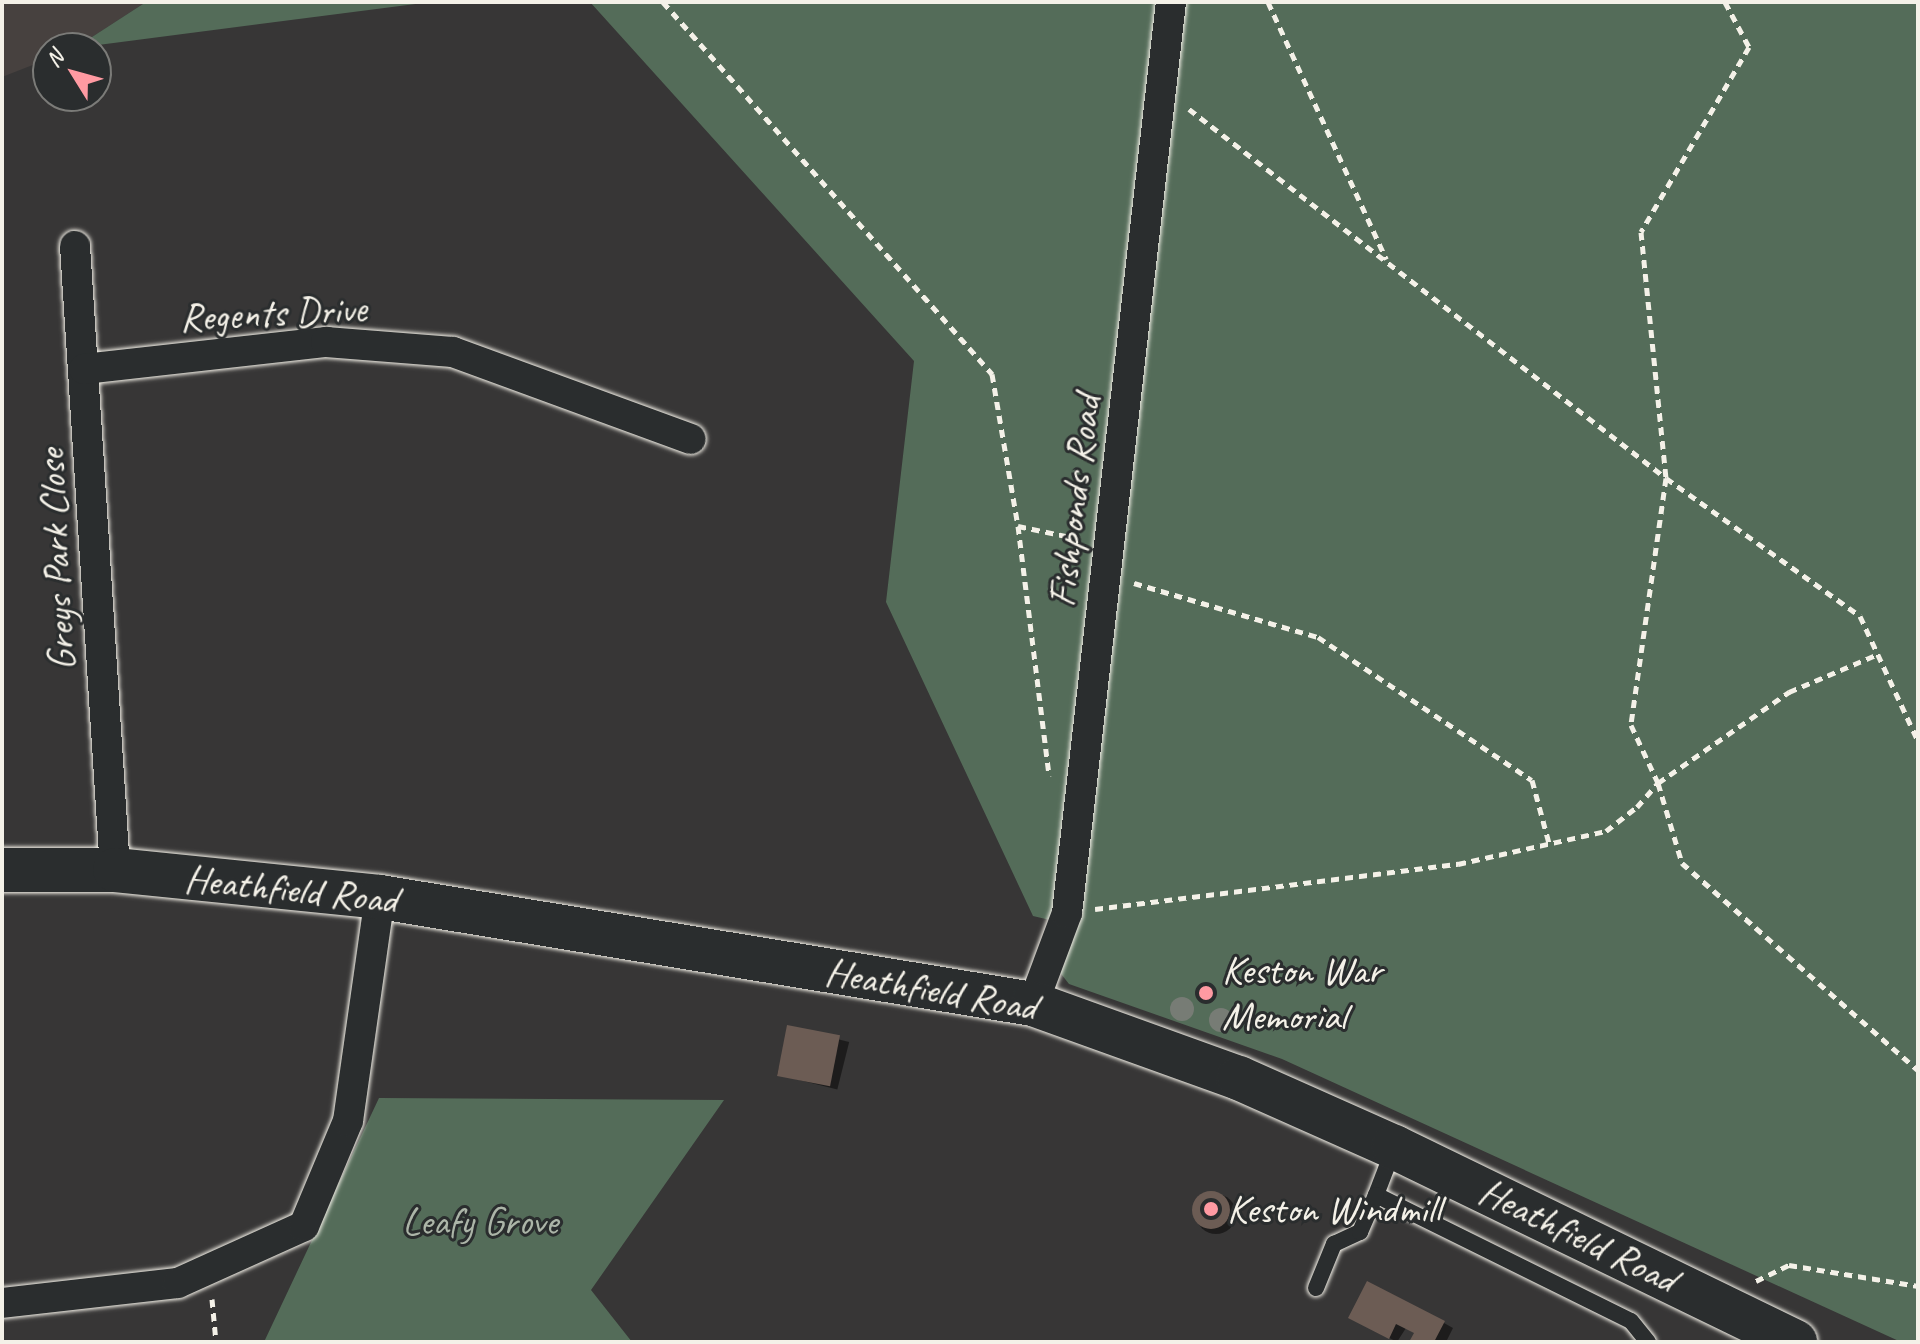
<!DOCTYPE html>
<style>
body{margin:0}
#map{position:relative;width:1920px;height:1344px;overflow:hidden;background:#373636;font-family:Caveat,sans-serif}
div>[style]{position:absolute}
.built>*{inset:0;background:#47413f}
.green>*{inset:0;background:#546c59}
.shadow>*{inset:0;background:#0007;transform-origin:0 0}
.round{border-radius:50%}
.building>*{inset:0;background:#6c5c54;transform-origin:0 0}
.path>*{height:5px;margin-top:-2.5px;transform-origin:0;background:repeating-linear-gradient(90deg,#f4f1e8 0 8px,transparent 0 14px)}
.roads{filter:drop-shadow(0 0 2px #f4f1e8) drop-shadow(0 0 2px #f4f1e8)}
.lane>*{height:16px;margin:-8px;padding:0 8px;transform-origin:8px;border-radius:8px;background:#2a2d2e}
.street>*{height:30px;margin:-15px;padding:0 15px;transform-origin:15px;border-radius:15px;background:#2a2d2e}
.secondary>*{height:44px;margin:-22px;padding:0 22px;transform-origin:22px;border-radius:22px;background:#2a2d2e}
.trees>*{width:24px;height:24px;margin:-12px;border-radius:50%;background:#777c75}
.dots>*{width:22px;height:22px;translate:-50% -50%;box-sizing:border-box;border:4px solid #2a2d2e;border-radius:50%}
span{translate:-50% -50%;white-space:nowrap;text-align:center;line-height:1.15;-webkit-text-stroke:6px #2a2d2e;paint-order:stroke}
.street-label{font-size:40px;color:#f4f1e8}
.poi-label{font-size:40px;color:#f4f1e8}
.left{translate:0 -50%;text-align:left}
.park-label{font-size:40px;color:#acb5a8}
.frame{position:absolute;inset:0;border:4px solid #f4f1e8;pointer-events:none}
.north{position:absolute;left:32px;top:32px;width:80px;height:80px;box-sizing:border-box;background:#2a2d2e;border:2px solid #7b7b78;border-radius:50%;rotate:307deg;font-size:22px;font-weight:700;line-height:32px;text-align:center;color:#f4f1e8}
.north::after{content:'';display:block;margin:auto;width:28px;height:36px;background:#ff9aa2;clip-path:polygon(50% 0,100% 100%,50% 72%,0 100%)}
</style>
<div id="map">
<div class="built">
<i style="clip-path:polygon(2px 2px,146px 2px,75px 48px,48px 48px,48px 59px,2px 77px)"></i>
</div>
<div class="green">
<i style="clip-path:polygon(146px 2px,431px 2px,75px 48px)"></i>
<i style="clip-path:polygon(590px 2px,1918px 2px,1918px 1342px,1901px 1342px,1282px 1059px,1069px 984px,1058px 970px,1071px 925px,1033px 916px,886px 602px,914px 361px)"></i>
<i style="clip-path:polygon(379px 1098px,724px 1100px,591px 1290px,632px 1342px,264px 1342px)"></i>
</div>
<div class="shadow">
<i style="left:789px;top:1027px;width:62px;height:49px;rotate:14deg"></i>
<i class="round" style="left:1196px;top:1194px;width:40px;height:40px"></i>
<i style="clip-path:polygon(1350px 1317px,1444px 1323px,1453px 1328px,1446px 1342px,1411px 1342px,1416px 1333px,1406px 1328px,1397px 1342px)"></i>
</div>
<div class="building">
<i style="left:787px;top:1025px;width:54px;height:52px;rotate:11deg"></i>
<i class="round" style="left:1192px;top:1191px;width:38px;height:38px"></i>
<i style="clip-path:polygon(1367px 1281px,1445px 1321px,1434px 1342px,1409px 1342px,1414px 1333px,1396px 1324px,1389px 1339px,1348px 1318px)"></i>
</div>
<div class="path">
<i style="left:663px;top:2px;width:497px;rotate:48.5deg"></i>
<i style="left:992px;top:374px;width:154px;rotate:80.3deg"></i>
<i style="left:1018px;top:526px;width:252px;rotate:82.9deg"></i>
<i style="left:1268px;top:2px;width:283px;rotate:65.3deg"></i>
<i style="left:1725px;top:2px;width:51px;rotate:61.9deg"></i>
<i style="left:1749px;top:47px;width:214px;rotate:120.3deg"></i>
<i style="left:1641px;top:232px;width:247px;rotate:84.2deg"></i>
<i style="left:1666px;top:478px;width:238px;rotate:35.4deg"></i>
<i style="left:1860px;top:616px;width:138px;rotate:65.1deg"></i>
<i style="left:1189px;top:109px;width:603px;rotate:37.72deg"></i>
<i style="left:1666px;top:478px;width:249px;rotate:98.1deg"></i>
<i style="left:1631px;top:725px;width:64px;rotate:65deg"></i>
<i style="left:1658px;top:783px;width:84px;rotate:73.3deg"></i>
<i style="left:1682px;top:863px;width:314px;rotate:41.3deg"></i>
<i style="left:1018px;top:526px;width:63px;rotate:11.8deg"></i>
<i style="left:1134px;top:583px;width:192px;rotate:16.4deg"></i>
<i style="left:1318px;top:637px;width:257px;rotate:33.8deg"></i>
<i style="left:1532px;top:780px;width:65px;rotate:74.9deg"></i>
<i style="left:1095px;top:909px;width:366px;rotate:-7.1deg"></i>
<i style="left:1458px;top:864px;width:152px;rotate:-12.6deg"></i>
<i style="left:1606px;top:831px;width:39px;rotate:-38deg"></i>
<i style="left:1637px;top:807px;width:32px;rotate:-49deg"></i>
<i style="left:1658px;top:783px;width:160px;rotate:-34.8deg"></i>
<i style="left:1789px;top:692px;width:97px;rotate:-23.1deg"></i>
<i style="left:1756px;top:1281px;width:37px;rotate:-26deg"></i>
<i style="left:1789px;top:1265px;width:131px;rotate:9.2deg"></i>
<i style="left:212px;top:1299px;width:43px;rotate:84.7deg"></i>
</div>
<div class="roads">
<div class="lane">
<i style="left:1394px;top:1148px;width:50px;rotate:111deg"></i>
<i style="left:1376px;top:1195px;width:284px;rotate:26.3deg"></i>
<i style="left:1631px;top:1321px;width:27px;rotate:51deg"></i>
<i style="left:1316px;top:1288px;width:48px;rotate:-67.8deg"></i>
<i style="left:1334px;top:1244px;width:29px;rotate:-25deg"></i>
<i style="left:1360px;top:1232px;width:40px;rotate:-66.6deg"></i>
</div>
<div class="street">
<i style="left:75px;top:246px;width:625px;rotate:86.33deg"></i>
<i style="left:84px;top:369px;width:244px;rotate:-6.4deg"></i>
<i style="left:326px;top:342px;width:127px;rotate:4.5deg"></i>
<i style="left:453px;top:352px;width:253px;rotate:20.1deg"></i>
<i style="left:1033px;top:1004px;width:97px;rotate:-69.5deg"></i>
<i style="left:1067px;top:913px;width:917px;rotate:-83.49deg"></i>
<i style="left:2px;top:1303px;width:177px;rotate:-6.5deg"></i>
<i style="left:178px;top:1283px;width:138px;rotate:-24.3deg"></i>
<i style="left:304px;top:1226px;width:114px;rotate:-67.3deg"></i>
<i style="left:348px;top:1121px;width:226px;rotate:-81.9deg"></i>
</div>
<div class="secondary">
<i style="left:2px;top:870px;width:113px"></i>
<i style="left:115px;top:870px;width:266px;rotate:5.8deg"></i>
<i style="left:380px;top:897px;width:662px;rotate:9.31deg"></i>
<i style="left:1033px;top:1004px;width:219px;rotate:19.8deg"></i>
<i style="left:1239px;top:1078px;width:170px;rotate:24deg"></i>
<i style="left:1394px;top:1147px;width:446px;rotate:25.9deg"></i>
</div>
</div>
<div class="trees">
<i style="left:1182px;top:1009px"></i>
<i style="left:1221px;top:1020px"></i>
</div>
<div class="dots">
<i style="left:1206px;top:993px;background:#ff9aa2"></i>
<i style="left:1211px;top:1209px;background:#ff9aa2"></i>
</div>
<div class="street-label">
<span style="left:273px;top:313px;rotate:-3deg">Regents Drive</span>
<span style="left:1074px;top:501px;rotate:-83deg">Fishponds Road</span>
<span style="left:56px;top:560px;rotate:-93deg">Greys Park Close</span>
<span style="left:291px;top:889px;rotate:6deg">Heathfield Road</span>
<span style="left:931px;top:989px;rotate:10deg">Heathfield Road</span>
<span style="left:1578px;top:1235px;rotate:26deg">Heathfield Road</span>
</div>
<div class="poi-label">
<span class="left" style="left:1222px;top:993px">Keston War<br>Memorial</span>
<span class="left" style="left:1227px;top:1209px">Keston Windmill</span>
</div>
<div class="park-label">
<span style="left:480px;top:1221px">Leafy Grove</span>
</div>
<div class="frame"></div>
<div class="north">N</div>
</div>
